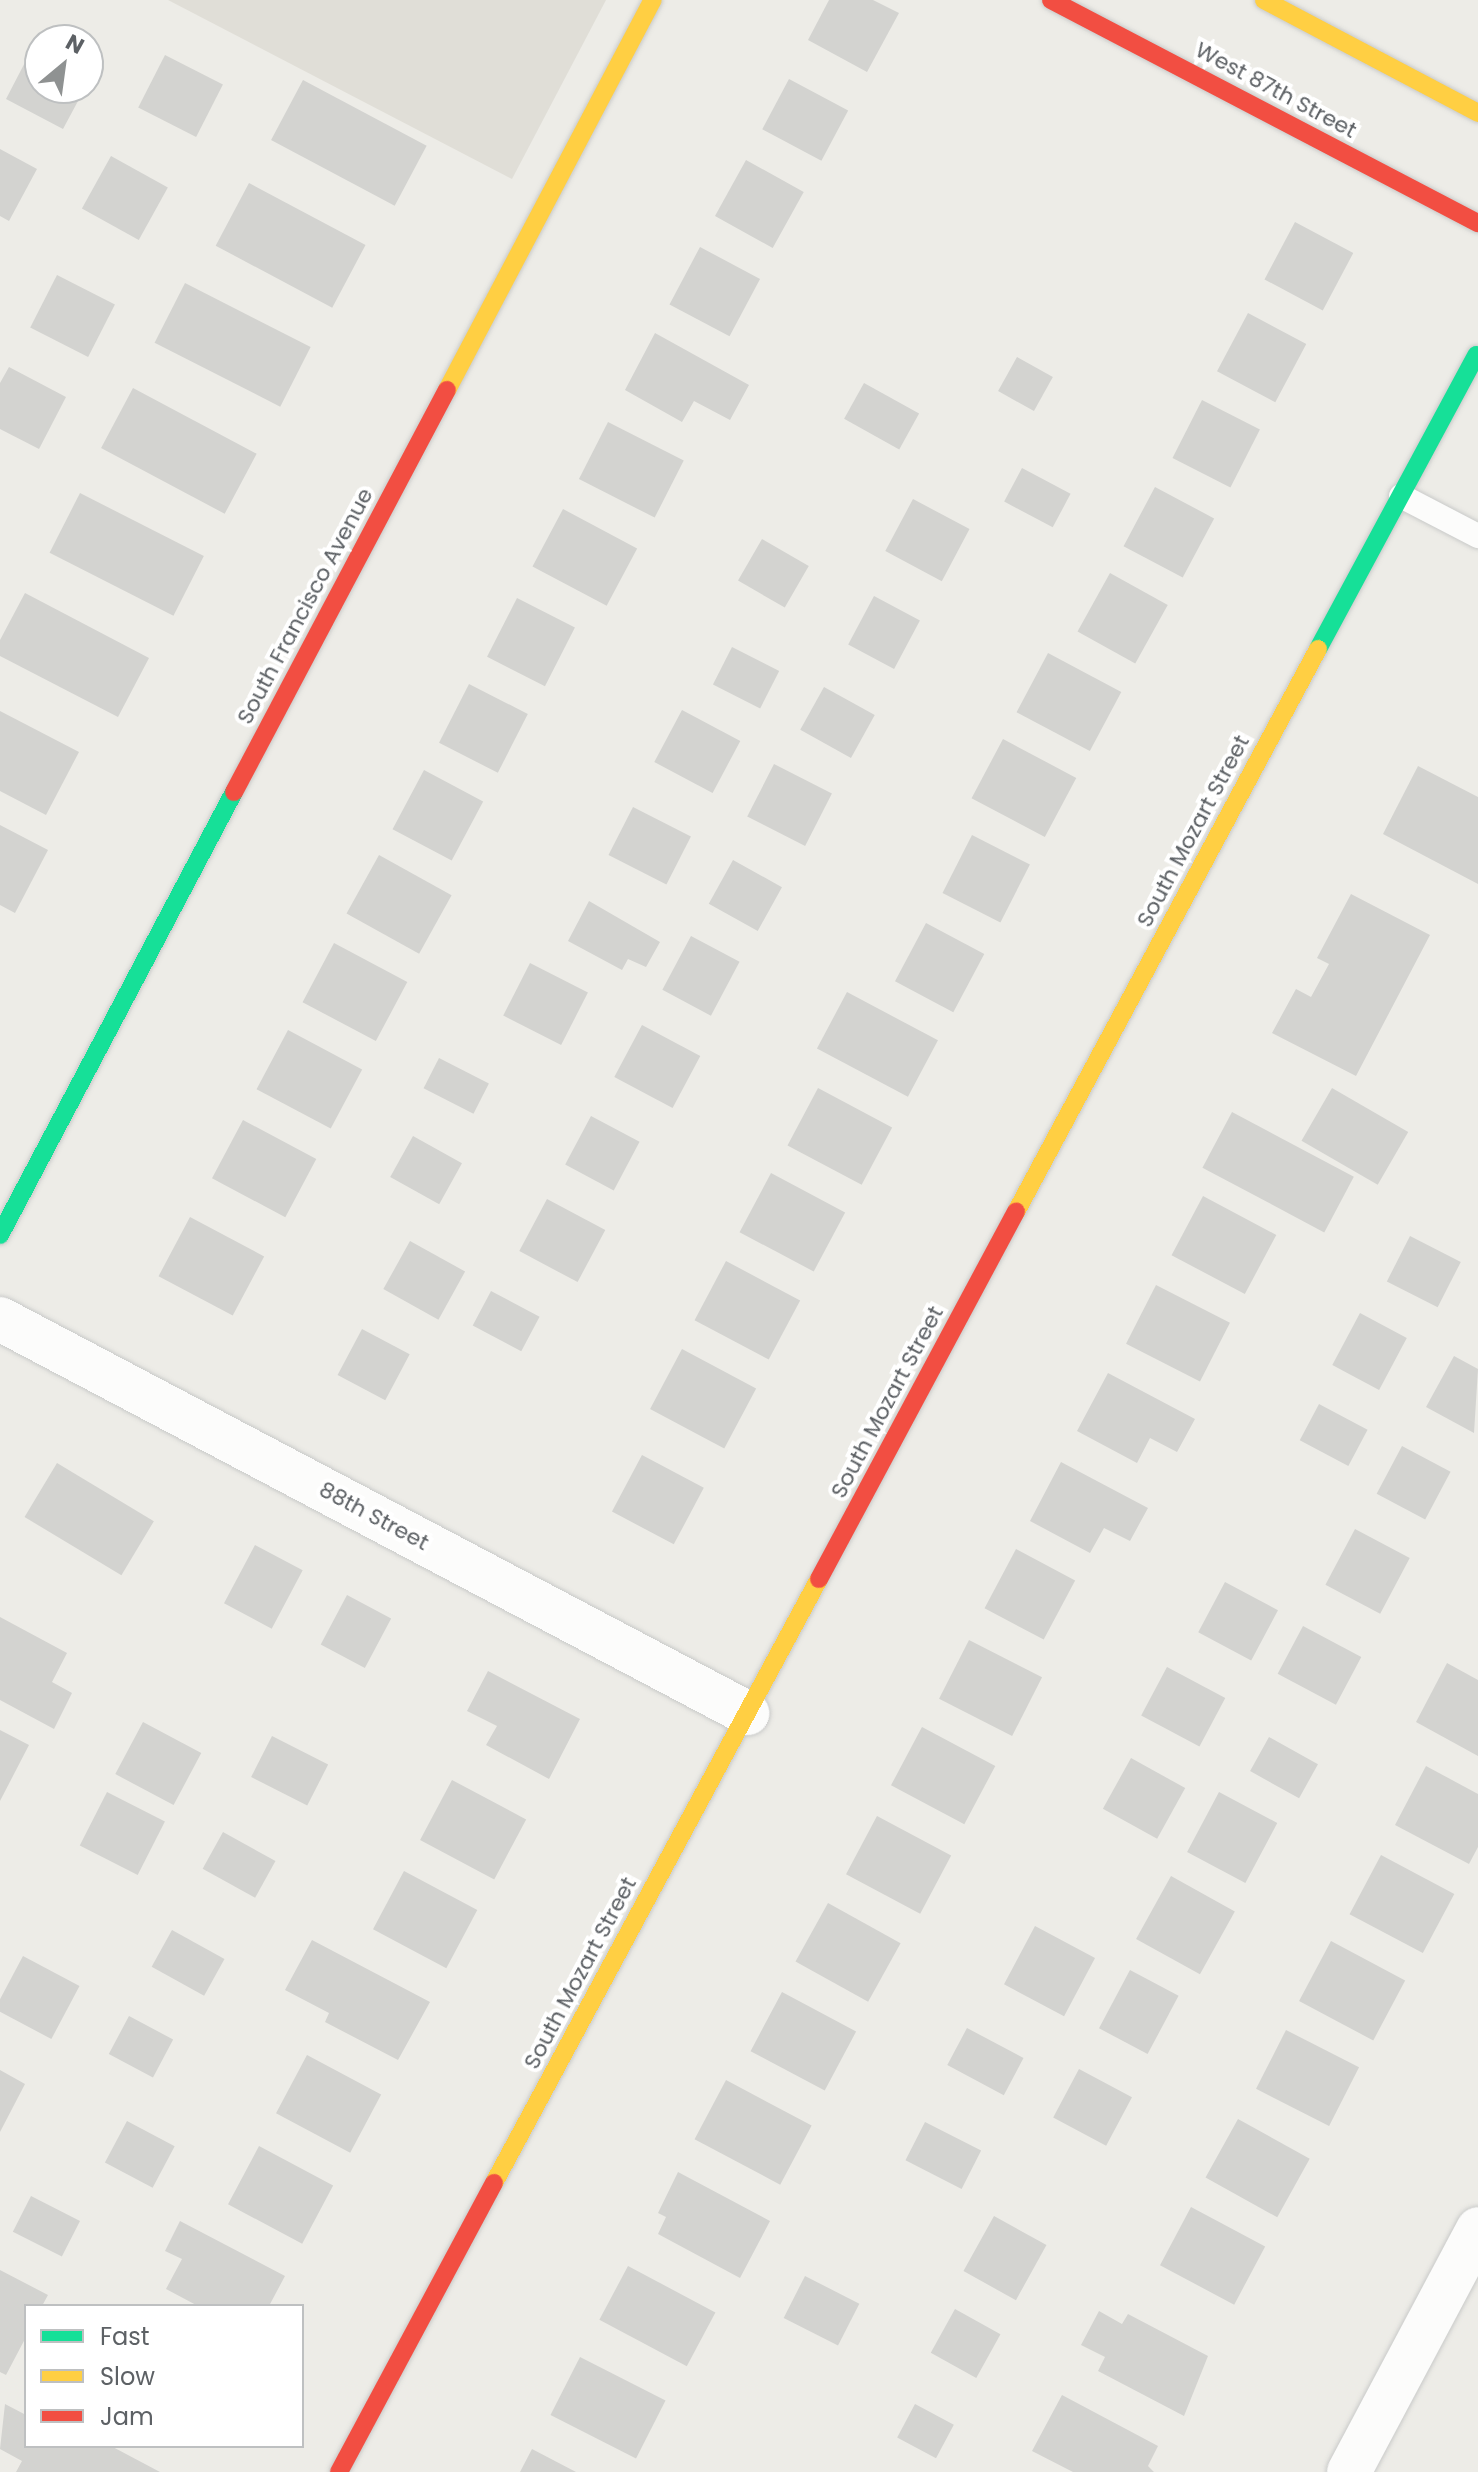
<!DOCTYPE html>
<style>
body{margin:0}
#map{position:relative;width:1478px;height:2472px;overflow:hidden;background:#edece7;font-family:Poppins,sans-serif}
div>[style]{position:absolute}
.education>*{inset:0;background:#e0ded7}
.building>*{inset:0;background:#d3d3d0;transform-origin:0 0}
.roads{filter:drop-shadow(0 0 2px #c9cac9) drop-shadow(0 0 2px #c9cac9)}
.lane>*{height:24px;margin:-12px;padding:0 12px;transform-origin:12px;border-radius:12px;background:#fcfcfb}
.street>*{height:44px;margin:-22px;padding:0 22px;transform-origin:22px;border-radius:22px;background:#fcfcfb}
.fast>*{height:18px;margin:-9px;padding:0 9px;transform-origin:9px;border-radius:9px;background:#16e098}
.slow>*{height:18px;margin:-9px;padding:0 9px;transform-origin:9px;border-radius:9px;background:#ffcf43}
.jam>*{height:18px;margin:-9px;padding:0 9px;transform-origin:9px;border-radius:9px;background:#f24e42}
span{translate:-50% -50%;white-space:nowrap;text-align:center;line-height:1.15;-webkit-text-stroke:8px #fff;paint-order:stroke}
.street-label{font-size:22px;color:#5d6165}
.legend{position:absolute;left:24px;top:2304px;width:280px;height:144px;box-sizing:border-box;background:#fff;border:2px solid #bec0c1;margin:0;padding:10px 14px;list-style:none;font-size:24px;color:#5d6165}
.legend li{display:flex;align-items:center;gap:16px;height:40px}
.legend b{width:40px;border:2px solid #bec0c1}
.north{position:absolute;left:24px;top:24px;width:80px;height:80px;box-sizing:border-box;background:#fff;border:2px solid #bec0c1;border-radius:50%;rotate:29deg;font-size:22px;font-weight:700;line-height:32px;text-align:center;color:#5d6165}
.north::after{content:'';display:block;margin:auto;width:28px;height:36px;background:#8f9292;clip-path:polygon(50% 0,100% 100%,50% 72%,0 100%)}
</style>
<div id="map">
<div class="education">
<i style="clip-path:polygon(168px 0,606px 0,512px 179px)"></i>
</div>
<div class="building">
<i style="clip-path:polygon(829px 0,873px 0,899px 13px,867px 72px,808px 40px)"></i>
<i style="clip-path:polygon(33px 47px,40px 50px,40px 88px,85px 88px,63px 129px,6px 99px)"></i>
<i style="left:165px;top:55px;width:65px;height:59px;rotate:27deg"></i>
<i style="left:789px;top:79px;width:67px;height:57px;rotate:28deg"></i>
<i style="left:303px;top:80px;width:140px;height:68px;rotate:28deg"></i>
<i style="clip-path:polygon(0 149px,37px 169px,9px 221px,0 216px)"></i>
<i style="left:111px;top:156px;width:65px;height:60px;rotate:29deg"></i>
<i style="left:746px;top:160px;width:66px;height:64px;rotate:29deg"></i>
<i style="left:249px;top:183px;width:132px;height:71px;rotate:28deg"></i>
<i style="left:1295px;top:222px;width:66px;height:65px;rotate:28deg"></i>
<i style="left:700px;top:247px;width:68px;height:65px;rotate:28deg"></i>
<i style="left:57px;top:275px;width:65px;height:59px;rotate:27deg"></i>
<i style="left:185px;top:283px;width:141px;height:67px;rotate:27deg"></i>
<i style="left:1248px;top:313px;width:66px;height:66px;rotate:28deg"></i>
<i style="clip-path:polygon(655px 333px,749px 385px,730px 420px,694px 401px,682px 422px,625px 390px)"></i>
<i style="left:1017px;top:357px;width:41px;height:39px;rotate:29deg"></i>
<i style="clip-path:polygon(9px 367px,66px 397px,39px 449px,0 429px,0 383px)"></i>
<i style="left:864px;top:383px;width:63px;height:41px;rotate:29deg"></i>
<i style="left:133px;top:388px;width:140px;height:68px;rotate:28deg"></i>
<i style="left:1202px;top:400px;width:65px;height:65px;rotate:27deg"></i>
<i style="left:608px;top:422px;width:85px;height:64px;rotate:27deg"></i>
<i style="left:1022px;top:468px;width:55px;height:38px;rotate:28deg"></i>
<i style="left:1155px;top:487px;width:67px;height:67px;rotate:28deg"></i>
<i style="left:80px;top:493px;width:139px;height:67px;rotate:27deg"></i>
<i style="left:913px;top:499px;width:64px;height:59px;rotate:28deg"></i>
<i style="left:563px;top:509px;width:84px;height:65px;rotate:28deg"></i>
<i style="left:762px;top:539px;width:54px;height:48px;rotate:30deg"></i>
<i style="left:1110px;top:573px;width:66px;height:67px;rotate:29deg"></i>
<i style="clip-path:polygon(25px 593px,149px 658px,118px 717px,0 656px,0 640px)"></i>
<i style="left:874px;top:596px;width:52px;height:55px;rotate:28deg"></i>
<i style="left:517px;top:598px;width:65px;height:66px;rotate:27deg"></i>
<i style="left:732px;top:647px;width:53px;height:42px;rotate:27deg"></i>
<i style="left:1048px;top:653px;width:83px;height:67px;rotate:28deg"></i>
<i style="left:469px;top:684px;width:66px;height:66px;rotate:27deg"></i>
<i style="left:824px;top:687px;width:58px;height:49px;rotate:29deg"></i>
<i style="left:682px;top:710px;width:66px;height:59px;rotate:28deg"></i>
<i style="clip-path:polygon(0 711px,79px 752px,46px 815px,0 791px)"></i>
<i style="left:1003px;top:739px;width:83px;height:67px;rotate:28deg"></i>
<i style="left:774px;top:764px;width:65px;height:59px;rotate:27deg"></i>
<i style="clip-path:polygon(1418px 766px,1478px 797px,1478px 884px,1383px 834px)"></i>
<i style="left:424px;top:770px;width:67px;height:67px;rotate:28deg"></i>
<i style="left:633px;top:807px;width:65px;height:54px;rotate:27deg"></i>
<i style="clip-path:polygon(0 825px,48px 850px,15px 913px,0 905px)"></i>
<i style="left:972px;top:835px;width:65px;height:65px;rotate:27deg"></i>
<i style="left:379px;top:855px;width:83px;height:67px;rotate:29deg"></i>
<i style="left:733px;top:860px;width:56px;height:50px;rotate:29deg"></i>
<i style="clip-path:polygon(1351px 894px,1430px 935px,1356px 1076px,1272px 1033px,1296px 989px,1311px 997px,1329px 964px,1317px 958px)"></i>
<i style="clip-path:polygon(589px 901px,660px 942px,646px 967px,628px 959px,622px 970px,568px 941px)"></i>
<i style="left:926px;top:923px;width:66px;height:66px;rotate:28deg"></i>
<i style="left:691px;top:936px;width:55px;height:61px;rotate:28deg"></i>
<i style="left:334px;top:943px;width:83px;height:67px;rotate:28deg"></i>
<i style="left:530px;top:963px;width:65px;height:59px;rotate:27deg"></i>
<i style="left:847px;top:992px;width:103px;height:64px;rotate:28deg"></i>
<i style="left:642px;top:1025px;width:66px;height:59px;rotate:28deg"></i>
<i style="left:288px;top:1030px;width:84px;height:67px;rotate:28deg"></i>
<i style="left:439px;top:1058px;width:56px;height:34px;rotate:27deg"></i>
<i style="left:818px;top:1088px;width:84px;height:65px;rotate:28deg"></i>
<i style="left:1332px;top:1088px;width:88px;height:61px;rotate:30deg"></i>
<i style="left:1232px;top:1112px;width:138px;height:63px;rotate:28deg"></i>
<i style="left:591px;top:1116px;width:55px;height:55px;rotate:28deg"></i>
<i style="left:243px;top:1120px;width:83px;height:66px;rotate:28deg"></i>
<i style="left:413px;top:1136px;width:56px;height:47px;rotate:29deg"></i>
<i style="left:771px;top:1173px;width:84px;height:67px;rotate:28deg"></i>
<i style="left:1203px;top:1196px;width:83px;height:67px;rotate:28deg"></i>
<i style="left:547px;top:1199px;width:66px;height:59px;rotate:28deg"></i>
<i style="left:190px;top:1217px;width:84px;height:67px;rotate:28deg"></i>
<i style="left:1410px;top:1236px;width:57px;height:51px;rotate:27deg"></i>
<i style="left:410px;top:1241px;width:63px;height:55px;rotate:29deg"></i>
<i style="left:726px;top:1261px;width:84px;height:67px;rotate:28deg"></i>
<i style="left:1156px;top:1285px;width:83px;height:66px;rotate:27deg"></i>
<i style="left:491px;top:1291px;width:55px;height:39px;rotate:28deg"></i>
<i style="left:1360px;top:1313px;width:53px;height:59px;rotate:28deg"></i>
<i style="left:362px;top:1329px;width:54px;height:52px;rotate:28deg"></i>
<i style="left:682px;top:1349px;width:84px;height:68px;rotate:28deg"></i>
<i style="clip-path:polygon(1454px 1356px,1478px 1369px,1474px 1433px,1426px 1407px)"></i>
<i style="clip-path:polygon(1108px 1373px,1195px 1419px,1177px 1452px,1150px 1438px,1137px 1463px,1077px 1431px)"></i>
<i style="left:1319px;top:1404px;width:55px;height:41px;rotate:28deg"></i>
<i style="left:1402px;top:1446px;width:55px;height:54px;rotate:28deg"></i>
<i style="left:642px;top:1455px;width:70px;height:64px;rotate:28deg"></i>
<i style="clip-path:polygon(1061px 1462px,1148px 1508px,1130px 1541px,1104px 1528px,1090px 1553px,1030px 1521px)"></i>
<i style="left:57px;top:1463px;width:113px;height:63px;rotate:31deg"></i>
<i style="left:1355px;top:1529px;width:62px;height:63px;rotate:28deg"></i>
<i style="left:255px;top:1545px;width:54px;height:66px;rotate:28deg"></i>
<i style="left:1016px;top:1549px;width:67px;height:67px;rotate:28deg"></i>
<i style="left:1225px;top:1582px;width:60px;height:57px;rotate:28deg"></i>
<i style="left:347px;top:1595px;width:50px;height:56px;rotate:28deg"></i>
<i style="clip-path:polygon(0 1617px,67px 1653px,52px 1682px,72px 1693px,54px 1729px,0 1700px)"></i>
<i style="left:1303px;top:1626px;width:66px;height:54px;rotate:28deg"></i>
<i style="left:969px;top:1640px;width:82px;height:66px;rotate:27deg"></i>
<i style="clip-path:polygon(1447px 1663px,1478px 1680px,1478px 1756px,1416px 1722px)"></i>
<i style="left:1167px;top:1667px;width:66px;height:55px;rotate:28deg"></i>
<i style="clip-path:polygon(488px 1671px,580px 1719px,549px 1779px,486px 1745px,497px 1726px,467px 1711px)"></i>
<i style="left:143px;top:1722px;width:66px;height:59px;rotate:28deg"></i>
<i style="left:922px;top:1727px;width:83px;height:66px;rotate:28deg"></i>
<i style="clip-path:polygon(0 1730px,29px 1745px,0 1801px)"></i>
<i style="left:272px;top:1736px;width:63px;height:46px;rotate:27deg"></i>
<i style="left:1269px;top:1737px;width:56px;height:39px;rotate:29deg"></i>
<i style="left:1131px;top:1758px;width:62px;height:58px;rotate:29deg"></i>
<i style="clip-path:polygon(1426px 1766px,1478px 1794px,1478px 1847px,1469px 1864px,1395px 1825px)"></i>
<i style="left:452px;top:1780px;width:84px;height:68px;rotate:28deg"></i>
<i style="left:107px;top:1792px;width:65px;height:60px;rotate:27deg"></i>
<i style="left:1219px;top:1792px;width:66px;height:68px;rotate:28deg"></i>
<i style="left:877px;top:1816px;width:84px;height:66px;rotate:28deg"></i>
<i style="left:223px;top:1832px;width:60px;height:42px;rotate:29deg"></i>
<i style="left:1381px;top:1855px;width:83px;height:67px;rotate:28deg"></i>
<i style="left:404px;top:1871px;width:83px;height:66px;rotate:28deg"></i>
<i style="left:1171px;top:1876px;width:73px;height:72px;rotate:29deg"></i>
<i style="left:828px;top:1903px;width:83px;height:67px;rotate:29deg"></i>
<i style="left:1035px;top:1926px;width:68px;height:66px;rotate:28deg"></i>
<i style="left:172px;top:1930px;width:60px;height:42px;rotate:29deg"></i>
<i style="clip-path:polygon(312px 1940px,430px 2002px,398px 2060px,325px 2022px,329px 2013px,285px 1990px)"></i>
<i style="left:1331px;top:1941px;width:84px;height:68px;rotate:28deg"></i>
<i style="left:23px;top:1956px;width:64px;height:60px;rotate:28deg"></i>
<i style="left:1130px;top:1970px;width:55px;height:66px;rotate:28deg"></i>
<i style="left:782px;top:1992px;width:84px;height:67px;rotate:28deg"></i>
<i style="left:129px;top:2016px;width:50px;height:43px;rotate:28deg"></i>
<i style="left:967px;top:2028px;width:64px;height:42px;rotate:28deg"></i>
<i style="left:1286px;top:2030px;width:82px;height:66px;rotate:27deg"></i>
<i style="left:307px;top:2055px;width:84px;height:66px;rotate:28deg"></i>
<i style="left:1079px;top:2069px;width:60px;height:55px;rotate:28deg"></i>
<i style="clip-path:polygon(0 2070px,25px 2084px,0 2132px)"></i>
<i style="left:726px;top:2080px;width:97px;height:67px;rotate:28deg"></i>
<i style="left:1238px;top:2119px;width:82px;height:67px;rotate:29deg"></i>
<i style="left:127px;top:2121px;width:54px;height:47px;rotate:28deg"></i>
<i style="left:925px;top:2122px;width:63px;height:43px;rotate:27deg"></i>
<i style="left:259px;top:2146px;width:84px;height:66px;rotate:28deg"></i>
<i style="clip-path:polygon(678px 2172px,770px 2221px,740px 2278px,658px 2234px,666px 2217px,658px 2213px)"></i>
<i style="left:31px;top:2196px;width:55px;height:40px;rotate:27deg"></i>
<i style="left:1191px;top:2207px;width:84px;height:66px;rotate:28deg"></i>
<i style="left:994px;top:2216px;width:60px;height:63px;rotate:29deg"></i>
<i style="clip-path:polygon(180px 2221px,285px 2276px,269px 2306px,198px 2306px,166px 2289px,182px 2259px,165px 2251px)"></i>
<i style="left:628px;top:2266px;width:99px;height:61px;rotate:28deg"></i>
<i style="clip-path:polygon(0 2270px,48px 2295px,42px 2306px,26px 2306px,26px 2337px,6px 2375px,0 2372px)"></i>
<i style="left:805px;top:2276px;width:61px;height:47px;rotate:27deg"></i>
<i style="left:955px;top:2309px;width:52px;height:50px;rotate:29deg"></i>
<i style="clip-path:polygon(1099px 2311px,1122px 2324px,1128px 2314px,1208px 2356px,1184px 2416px,1098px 2371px,1105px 2357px,1081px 2345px)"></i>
<i style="left:580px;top:2357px;width:96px;height:65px;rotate:27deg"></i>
<i style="clip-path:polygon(1062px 2395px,1158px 2446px,1148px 2466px,1154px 2472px,1073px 2472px,1032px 2451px)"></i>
<i style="clip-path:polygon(5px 2404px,26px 2415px,26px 2446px,111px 2446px,160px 2472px,16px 2472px,22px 2461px,0 2449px)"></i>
<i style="left:915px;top:2404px;width:44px;height:38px;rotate:28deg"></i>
<i style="clip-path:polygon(532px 2449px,576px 2472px,520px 2472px)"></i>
</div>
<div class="roads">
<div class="lane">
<i style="left:1401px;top:496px;width:87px;rotate:27.5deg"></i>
</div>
<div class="street">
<i style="left:0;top:1319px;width:845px;rotate:27.81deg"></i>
<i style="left:1349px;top:2472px;width:275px;rotate:-62deg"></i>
</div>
<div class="fast">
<i style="left:1318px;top:649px;width:334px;rotate:-61.7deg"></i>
<i style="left:0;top:1235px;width:501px;rotate:-62.16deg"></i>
</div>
<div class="slow">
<i style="left:1264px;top:0;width:242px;rotate:27.8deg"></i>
<i style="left:447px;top:390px;width:441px;rotate:-62.2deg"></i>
<i style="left:1016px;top:1212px;width:639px;rotate:-61.79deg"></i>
<i style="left:494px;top:2183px;width:686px;rotate:-61.72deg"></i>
</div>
<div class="jam">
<i style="left:1051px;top:0;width:482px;rotate:27.6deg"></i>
<i style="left:234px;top:792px;width:455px;rotate:-62.1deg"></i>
<i style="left:819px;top:1579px;width:417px;rotate:-61.8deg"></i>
<i style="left:339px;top:2472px;width:328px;rotate:-61.8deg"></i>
</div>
</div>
<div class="street-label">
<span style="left:1276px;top:90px;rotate:28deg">West 87th Street</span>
<span style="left:305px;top:606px;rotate:-62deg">South Francisco Avenue</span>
<span style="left:1193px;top:831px;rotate:-62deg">South Mozart Street</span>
<span style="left:887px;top:1402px;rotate:-62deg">South Mozart Street</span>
<span style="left:374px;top:1516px;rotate:28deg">88th Street</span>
<span style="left:580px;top:1973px;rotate:-62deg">South Mozart Street</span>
</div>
<ul class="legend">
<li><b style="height:10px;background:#16e098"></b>Fast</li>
<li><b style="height:10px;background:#ffcf43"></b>Slow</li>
<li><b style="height:10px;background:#f24e42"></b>Jam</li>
</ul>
<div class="north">N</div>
</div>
